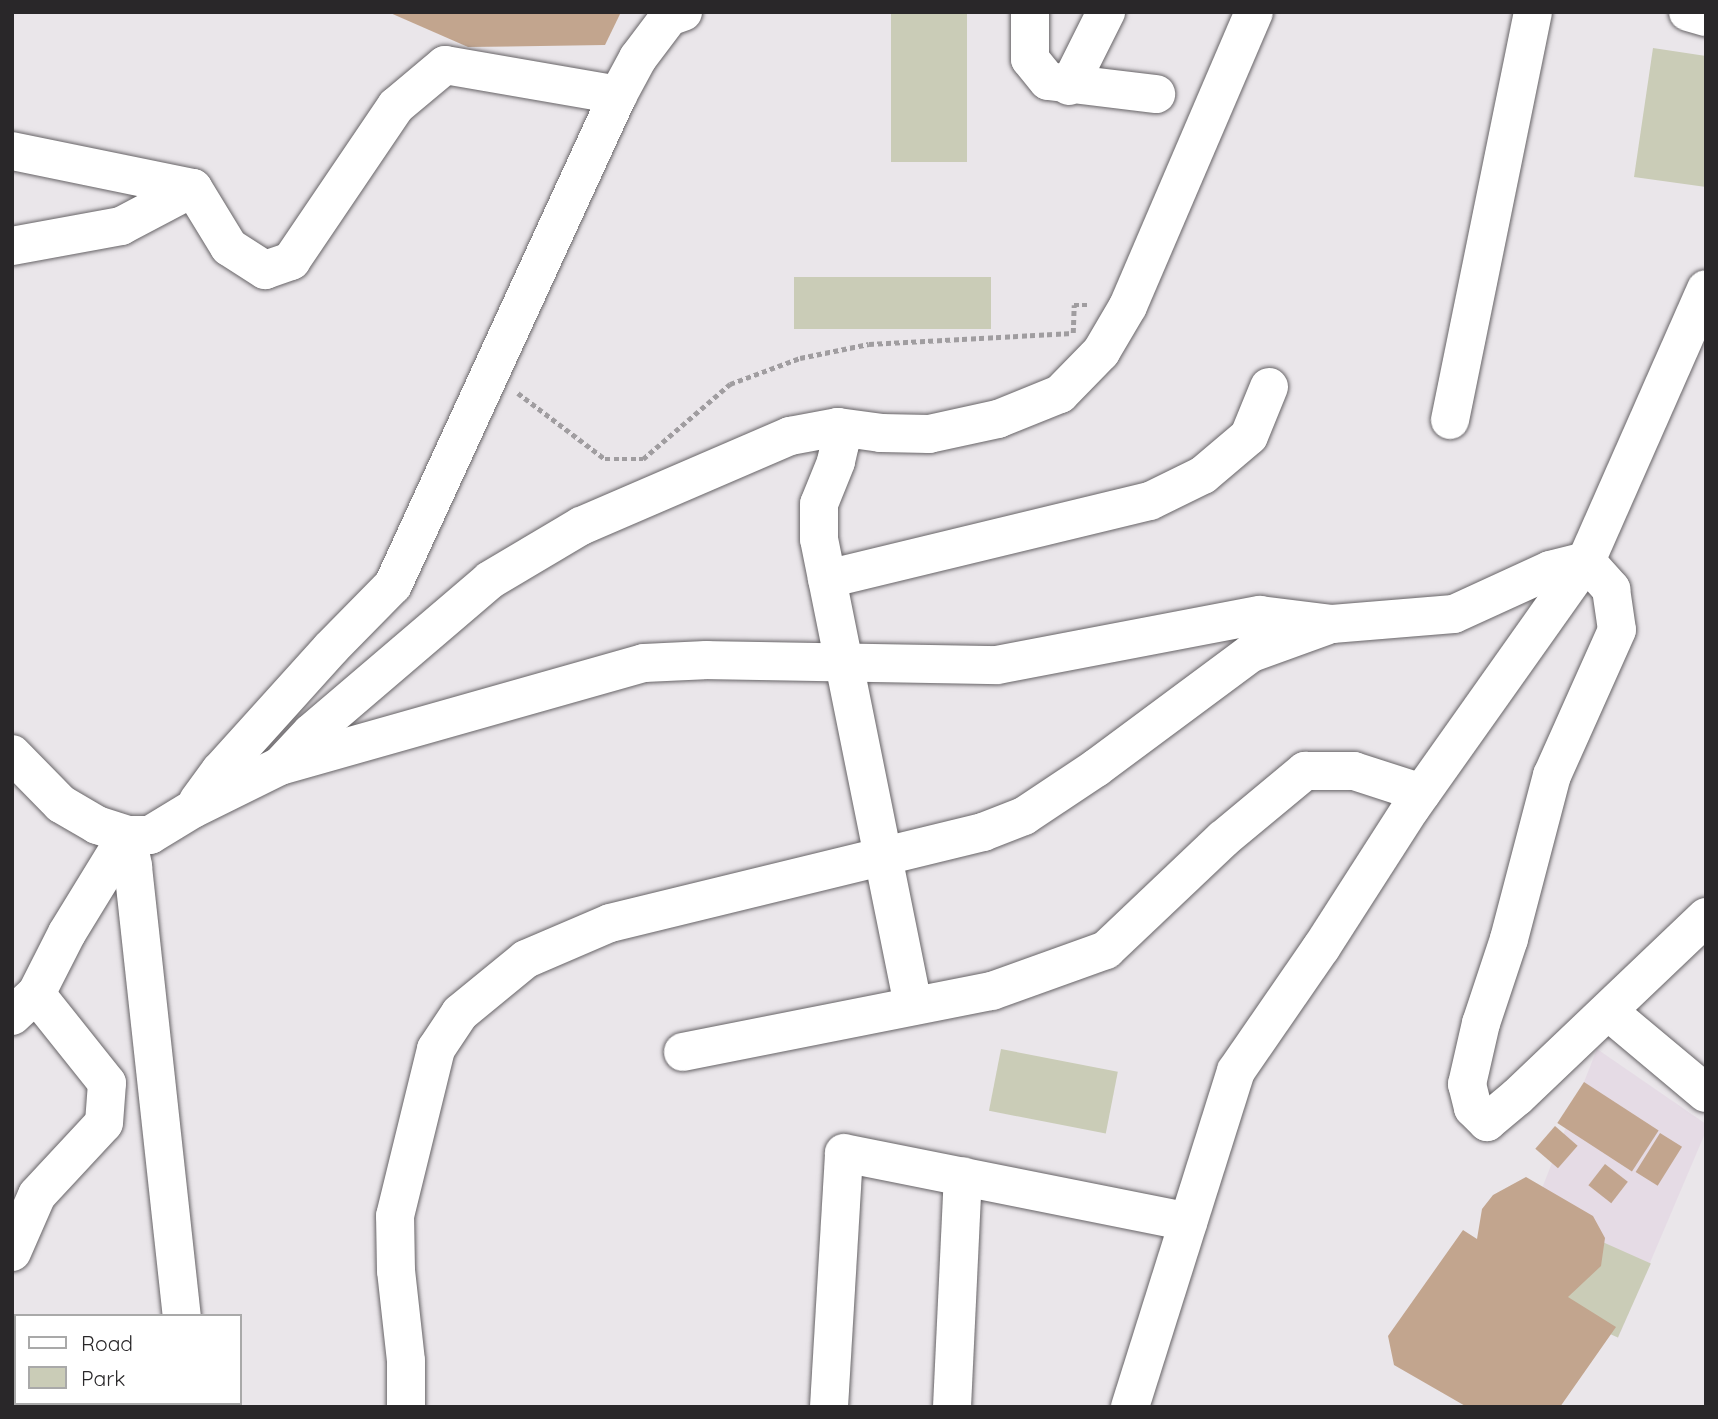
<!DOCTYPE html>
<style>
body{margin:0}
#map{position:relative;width:1718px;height:1419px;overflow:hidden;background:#eae6ea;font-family:Quicksand,sans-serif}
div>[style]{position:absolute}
.built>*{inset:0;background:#e5dbe5}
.green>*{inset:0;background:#caccb7;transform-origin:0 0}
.building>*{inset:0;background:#c2a58e;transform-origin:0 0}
.path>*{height:4.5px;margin-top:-2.25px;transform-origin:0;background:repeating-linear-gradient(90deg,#a09da0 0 5px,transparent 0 8.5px)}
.roads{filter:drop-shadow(0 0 2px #676467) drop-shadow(0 0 2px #676467)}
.minor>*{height:38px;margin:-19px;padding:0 19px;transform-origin:19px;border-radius:19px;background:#fff}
span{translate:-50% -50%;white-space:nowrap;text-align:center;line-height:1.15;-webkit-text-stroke:5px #fff;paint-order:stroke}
.frame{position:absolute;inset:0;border:14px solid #292729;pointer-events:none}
.legend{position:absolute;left:14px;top:1314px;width:228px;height:91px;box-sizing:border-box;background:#fff;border:2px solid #a9a9a9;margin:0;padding:9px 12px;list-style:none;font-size:21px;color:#292729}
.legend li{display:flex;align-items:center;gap:14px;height:35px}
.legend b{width:35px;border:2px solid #a9a9a9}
</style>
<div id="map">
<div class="built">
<i style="clip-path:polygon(1597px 1049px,1706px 1124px,1706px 1131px,1618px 1338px,1533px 1211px)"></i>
</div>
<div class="green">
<i style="left:891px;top:12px;width:76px;height:150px"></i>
<i style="clip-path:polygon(1653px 48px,1706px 56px,1706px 187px,1634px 177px)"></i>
<i style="left:991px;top:277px;width:52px;height:197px;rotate:90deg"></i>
<i style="left:1001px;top:1049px;width:119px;height:63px;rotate:11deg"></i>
<i style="left:1533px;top:1211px;width:129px;height:81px;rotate:24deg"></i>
</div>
<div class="building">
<i style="clip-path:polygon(388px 12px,621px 12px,605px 45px,468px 47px)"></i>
<i style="left:1584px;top:1082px;width:89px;height:49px;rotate:33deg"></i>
<i style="left:1555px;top:1126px;width:30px;height:30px;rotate:41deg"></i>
<i style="left:1660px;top:1133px;width:26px;height:46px;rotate:32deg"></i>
<i style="left:1605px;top:1164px;width:29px;height:27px;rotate:38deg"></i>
<i style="clip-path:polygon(1526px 1177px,1593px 1216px,1605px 1238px,1601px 1266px,1568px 1297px,1616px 1327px,1560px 1407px,1467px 1407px,1394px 1365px,1388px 1336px,1463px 1230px,1477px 1239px,1482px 1209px,1493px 1195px)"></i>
</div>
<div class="path">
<i style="left:518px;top:393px;width:109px;rotate:37.2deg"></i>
<i style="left:605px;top:459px;width:38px"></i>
<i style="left:643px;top:459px;width:115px;rotate:-40.8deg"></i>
<i style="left:730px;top:384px;width:75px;rotate:-20.4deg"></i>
<i style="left:800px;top:358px;width:70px;rotate:-11.5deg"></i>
<i style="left:869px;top:344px;width:204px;rotate:-3.1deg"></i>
<i style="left:1073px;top:333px;width:28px;rotate:-88deg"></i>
<i style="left:1074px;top:305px;width:17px"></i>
</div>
<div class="roads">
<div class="minor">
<i style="left:1030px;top:12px;width:47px;rotate:90deg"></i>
<i style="left:1030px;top:59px;width:28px;rotate:51deg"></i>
<i style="left:1048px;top:81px;width:109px;rotate:6.9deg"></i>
<i style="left:1688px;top:12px;width:19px;rotate:16deg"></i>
<i style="left:1069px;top:86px;width:83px;rotate:-63.4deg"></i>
<i style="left:12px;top:151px;width:185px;rotate:11.6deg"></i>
<i style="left:193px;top:188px;width:69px;rotate:58.6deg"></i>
<i style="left:229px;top:247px;width:43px;rotate:32.6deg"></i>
<i style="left:265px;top:270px;width:28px;rotate:-19deg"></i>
<i style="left:291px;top:261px;width:187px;rotate:-55.9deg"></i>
<i style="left:396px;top:106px;width:64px;rotate:-39.9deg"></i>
<i style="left:445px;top:65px;width:176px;rotate:9.8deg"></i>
<i style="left:12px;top:246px;width:111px;rotate:-10.4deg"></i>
<i style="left:121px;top:226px;width:81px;rotate:-27.8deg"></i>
<i style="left:1450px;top:420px;width:416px;rotate:-78.5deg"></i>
<i style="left:838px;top:427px;width:17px;rotate:83deg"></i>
<i style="left:840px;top:444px;width:18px;rotate:103deg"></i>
<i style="left:836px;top:462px;width:45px;rotate:112deg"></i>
<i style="left:819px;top:504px;width:35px;rotate:90deg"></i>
<i style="left:819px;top:539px;width:476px;rotate:78.6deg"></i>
<i style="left:1586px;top:561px;width:38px;rotate:48deg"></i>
<i style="left:1611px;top:589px;width:41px;rotate:81.7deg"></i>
<i style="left:1617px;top:630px;width:159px;rotate:114.1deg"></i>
<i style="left:1552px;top:775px;width:170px;rotate:104.7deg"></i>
<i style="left:1509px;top:939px;width:89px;rotate:108.4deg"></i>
<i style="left:1481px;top:1023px;width:63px;rotate:102.9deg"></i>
<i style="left:1467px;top:1084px;width:25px;rotate:76deg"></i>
<i style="left:1473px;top:1108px;width:20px;rotate:45deg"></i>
<i style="left:1487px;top:1122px;width:39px;rotate:-40deg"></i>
<i style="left:1517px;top:1097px;width:261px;rotate:-43.6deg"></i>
<i style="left:827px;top:579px;width:332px;rotate:-13.6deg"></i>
<i style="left:1150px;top:501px;width:59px;rotate:-26.1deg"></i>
<i style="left:1203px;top:475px;width:60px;rotate:-40.3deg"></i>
<i style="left:1249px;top:436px;width:53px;rotate:-67.8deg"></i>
<i style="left:12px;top:754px;width:70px;rotate:45.6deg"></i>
<i style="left:61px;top:804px;width:42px;rotate:30.3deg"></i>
<i style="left:97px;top:825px;width:32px;rotate:18deg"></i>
<i style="left:127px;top:835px;width:23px"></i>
<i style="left:150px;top:835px;width:50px;rotate:-31.2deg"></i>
<i style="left:193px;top:809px;width:97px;rotate:-26.3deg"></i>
<i style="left:280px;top:766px;width:378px;rotate:-15.8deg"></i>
<i style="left:644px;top:663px;width:63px;rotate:-2.7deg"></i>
<i style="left:707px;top:660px;width:290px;rotate:1deg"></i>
<i style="left:997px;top:665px;width:268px;rotate:-10.8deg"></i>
<i style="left:1260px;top:615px;width:73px;rotate:7.1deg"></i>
<i style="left:1332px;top:624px;width:122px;rotate:-4.7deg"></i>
<i style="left:1454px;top:614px;width:106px;rotate:-24.6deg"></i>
<i style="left:1550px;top:570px;width:37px;rotate:-14deg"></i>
<i style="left:282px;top:764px;width:42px;rotate:-46.9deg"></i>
<i style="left:311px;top:733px;width:235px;rotate:-40.5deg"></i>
<i style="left:490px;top:580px;width:106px;rotate:-30.7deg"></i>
<i style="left:581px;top:526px;width:228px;rotate:-23.3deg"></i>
<i style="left:790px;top:436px;width:49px;rotate:-10.6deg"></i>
<i style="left:838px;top:427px;width:43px;rotate:7.9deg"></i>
<i style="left:881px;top:433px;width:48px;rotate:1.2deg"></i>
<i style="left:929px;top:434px;width:71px;rotate:-12.3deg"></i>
<i style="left:998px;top:419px;width:67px;rotate:-22deg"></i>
<i style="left:1060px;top:394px;width:59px;rotate:-45.7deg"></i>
<i style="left:1101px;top:352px;width:53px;rotate:-59.6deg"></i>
<i style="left:1128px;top:306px;width:320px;rotate:-66.8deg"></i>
<i style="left:198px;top:801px;width:37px;rotate:-54deg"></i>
<i style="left:220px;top:771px;width:166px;rotate:-47.9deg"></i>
<i style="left:331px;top:648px;width:88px;rotate:-45.5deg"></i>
<i style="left:393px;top:585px;width:539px;rotate:-65.34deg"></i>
<i style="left:618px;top:95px;width:42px;rotate:-61.6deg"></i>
<i style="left:638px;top:58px;width:51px;rotate:-52.9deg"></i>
<i style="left:669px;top:17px;width:15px;rotate:-20deg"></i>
<i style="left:127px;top:835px;width:33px;rotate:79deg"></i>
<i style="left:133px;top:867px;width:452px;rotate:83.8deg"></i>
<i style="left:1609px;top:1012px;width:126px;rotate:39.9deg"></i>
<i style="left:12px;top:1016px;width:33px;rotate:-43deg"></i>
<i style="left:36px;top:994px;width:68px;rotate:-63.1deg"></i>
<i style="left:67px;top:933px;width:115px;rotate:-58.5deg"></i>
<i style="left:683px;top:1052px;width:315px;rotate:-11.2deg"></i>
<i style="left:992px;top:991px;width:121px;rotate:-19.8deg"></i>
<i style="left:1106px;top:950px;width:161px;rotate:-43.5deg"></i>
<i style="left:1223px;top:839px;width:107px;rotate:-39.7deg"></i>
<i style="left:1305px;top:771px;width:49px"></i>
<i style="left:1354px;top:771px;width:71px;rotate:17.9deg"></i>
<i style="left:12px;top:1252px;width:62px;rotate:-66.3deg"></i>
<i style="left:37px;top:1195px;width:98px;rotate:-47.1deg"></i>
<i style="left:104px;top:1123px;width:40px;rotate:-85.7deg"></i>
<i style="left:107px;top:1083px;width:114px;rotate:-128.6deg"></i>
<i style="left:192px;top:1403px;width:4px;rotate:90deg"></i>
<i style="left:406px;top:1407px;width:46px;rotate:-90deg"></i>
<i style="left:406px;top:1361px;width:91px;rotate:-96.3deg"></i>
<i style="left:396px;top:1271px;width:55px;rotate:-91deg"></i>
<i style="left:395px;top:1216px;width:172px;rotate:-76.2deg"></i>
<i style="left:436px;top:1049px;width:43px;rotate:-56.3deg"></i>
<i style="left:460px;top:1013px;width:85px;rotate:-39.3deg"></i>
<i style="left:526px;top:959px;width:91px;rotate:-23.2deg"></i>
<i style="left:610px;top:923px;width:384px;rotate:-13.7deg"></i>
<i style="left:983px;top:832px;width:44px;rotate:-21.3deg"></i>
<i style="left:1024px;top:816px;width:87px;rotate:-33.7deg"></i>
<i style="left:1096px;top:768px;width:193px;rotate:-36.6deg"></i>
<i style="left:1251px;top:653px;width:80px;rotate:-19.8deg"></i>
<i style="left:829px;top:1407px;width:254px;rotate:-86.6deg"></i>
<i style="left:844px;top:1153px;width:351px;rotate:11.3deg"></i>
<i style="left:952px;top:1407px;width:231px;rotate:-87.3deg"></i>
<i style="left:1130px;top:1407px;width:352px;rotate:-72.5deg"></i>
<i style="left:1236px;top:1071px;width:150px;rotate:-55.4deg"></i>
<i style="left:1321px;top:948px;width:166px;rotate:-57.3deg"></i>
<i style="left:1411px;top:808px;width:303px;rotate:-54.7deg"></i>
<i style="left:1586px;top:561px;width:297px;rotate:-66.2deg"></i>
</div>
</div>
<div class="frame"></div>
<ul class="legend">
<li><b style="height:9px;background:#fff"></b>Road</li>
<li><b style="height:19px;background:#caccb7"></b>Park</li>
</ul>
</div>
